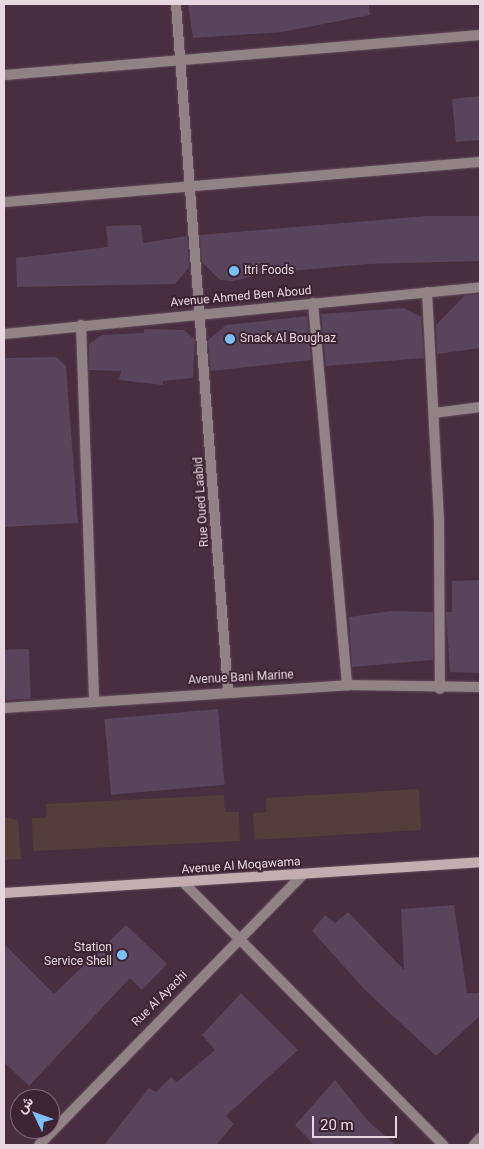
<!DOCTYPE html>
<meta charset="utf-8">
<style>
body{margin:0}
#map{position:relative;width:484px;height:1149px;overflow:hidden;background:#482e3e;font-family:Roboto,Vazirmatn,sans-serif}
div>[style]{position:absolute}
.green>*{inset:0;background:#563d3c}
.building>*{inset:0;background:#59445b;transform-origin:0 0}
.roads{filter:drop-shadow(0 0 1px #654c5b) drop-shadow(0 0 1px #654c5b)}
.street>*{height:10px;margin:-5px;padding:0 5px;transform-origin:5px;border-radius:5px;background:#918286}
.secondary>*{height:10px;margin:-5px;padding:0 5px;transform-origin:5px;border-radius:5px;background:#c4acb1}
.dots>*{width:14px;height:14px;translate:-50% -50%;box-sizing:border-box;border:2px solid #3e2433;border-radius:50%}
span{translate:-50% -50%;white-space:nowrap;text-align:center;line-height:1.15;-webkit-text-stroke:4px #3e2433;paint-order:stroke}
.poi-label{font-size:12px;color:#e8d6e0}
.left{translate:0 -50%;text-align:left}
.right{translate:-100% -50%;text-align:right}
.street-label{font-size:12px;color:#e8d6e0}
.frame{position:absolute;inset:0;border:5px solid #e8d6e0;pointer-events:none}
.north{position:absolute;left:10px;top:1089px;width:50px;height:50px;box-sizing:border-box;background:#3e2433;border:1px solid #826b78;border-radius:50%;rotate:312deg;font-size:14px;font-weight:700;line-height:20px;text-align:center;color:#e8d6e0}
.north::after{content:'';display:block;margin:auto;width:18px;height:22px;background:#79bff8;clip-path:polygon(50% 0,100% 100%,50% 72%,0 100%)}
.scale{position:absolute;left:312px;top:1116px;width:85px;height:22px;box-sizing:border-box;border:2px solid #e8d6e0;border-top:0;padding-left:6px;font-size:15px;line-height:18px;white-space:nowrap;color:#e8d6e0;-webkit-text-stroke:4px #3e2433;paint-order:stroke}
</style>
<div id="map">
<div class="green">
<i style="clip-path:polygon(419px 789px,421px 830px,254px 840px,253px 813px,266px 812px,266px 798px)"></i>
<i style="clip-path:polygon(224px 795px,225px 812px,239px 812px,240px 841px,33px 851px,32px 818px,46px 818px,46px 804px)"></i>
<i style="clip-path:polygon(4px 808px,5px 817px,18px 820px,21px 859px,4px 860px)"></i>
</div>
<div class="building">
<i style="clip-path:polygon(188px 4px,369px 4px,370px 15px,282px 32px,193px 38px)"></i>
<i style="clip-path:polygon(480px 96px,480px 140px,456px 142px,452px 99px)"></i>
<i style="clip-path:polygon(427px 216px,480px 216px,480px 261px,368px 264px,268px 273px,232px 281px,220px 280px,202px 262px,200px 235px)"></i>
<i style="clip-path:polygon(141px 225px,143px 243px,187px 236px,189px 268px,175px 284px,17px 287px,16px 258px,108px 247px,106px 226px)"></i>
<i style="clip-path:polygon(480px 294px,480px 348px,437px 354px,436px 325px,465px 295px)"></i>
<i style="clip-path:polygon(404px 308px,421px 317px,424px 358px,326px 366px,321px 314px)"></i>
<i style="clip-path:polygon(307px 316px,311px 360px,211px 371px,208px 340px,226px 325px)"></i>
<i style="clip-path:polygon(144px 329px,184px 330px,195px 340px,193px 378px,163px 381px,163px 385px,119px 380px,121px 371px,89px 370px,89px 344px,102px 335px,144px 333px)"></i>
<i style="clip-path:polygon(56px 357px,66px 366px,78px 523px,4px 527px,4px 358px)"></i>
<i style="clip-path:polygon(480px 580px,480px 673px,450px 672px,446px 612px,452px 612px,452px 581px)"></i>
<i style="clip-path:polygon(391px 611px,433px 612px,433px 660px,352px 667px,349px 617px)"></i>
<i style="left:29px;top:649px;width:50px;height:25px;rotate:88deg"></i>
<i style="left:218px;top:709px;width:76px;height:114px;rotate:85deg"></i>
<i style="clip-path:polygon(454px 905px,467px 993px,480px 993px,480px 1016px,436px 1056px,364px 989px,312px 931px,325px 915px,335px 923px,348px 912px,404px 970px,401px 909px)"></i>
<i style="clip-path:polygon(126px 925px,167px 964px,142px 990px,130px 978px,29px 1086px,4px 1062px,4px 944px,54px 994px)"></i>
<i style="clip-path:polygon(241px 993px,298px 1050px,226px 1116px,234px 1124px,216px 1145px,104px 1145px,149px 1088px,156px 1092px,171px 1077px,177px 1082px,215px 1050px,202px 1035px)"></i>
<i style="clip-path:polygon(335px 1080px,369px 1122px,396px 1145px,314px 1145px,295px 1125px)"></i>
</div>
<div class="roads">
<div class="street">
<i style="left:176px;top:4px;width:688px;rotate:85.67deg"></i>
<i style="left:4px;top:75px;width:478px;rotate:-4.8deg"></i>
<i style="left:4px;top:202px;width:478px;rotate:-4.8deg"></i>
<i style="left:427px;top:292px;width:229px;rotate:87deg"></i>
<i style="left:439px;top:521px;width:168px;rotate:89.7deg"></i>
<i style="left:313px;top:303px;width:384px;rotate:84.9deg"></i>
<i style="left:81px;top:325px;width:374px;rotate:88deg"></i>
<i style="left:4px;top:334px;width:478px;rotate:-5.6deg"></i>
<i style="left:434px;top:413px;width:46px;rotate:-7.4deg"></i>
<i style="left:4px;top:708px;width:344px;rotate:-3.8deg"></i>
<i style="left:347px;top:685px;width:133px;rotate:0.9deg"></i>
<i style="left:183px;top:882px;width:370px;rotate:45.3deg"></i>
<i style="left:39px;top:1145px;width:378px;rotate:-45.7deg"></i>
<i style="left:474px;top:1145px;width:9px;rotate:-49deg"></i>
</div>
<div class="secondary">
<i style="left:4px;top:893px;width:477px;rotate:-3.7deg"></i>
</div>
</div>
<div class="dots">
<i style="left:234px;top:271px;background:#79bff8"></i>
<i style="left:230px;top:339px;background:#79bff8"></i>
<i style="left:122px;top:955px;background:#79bff8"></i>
</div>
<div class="poi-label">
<span class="left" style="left:244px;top:271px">Itri Foods</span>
<span class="left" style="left:240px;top:339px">Snack Al Boughaz</span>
<span class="right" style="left:112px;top:955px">Station<br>Service Shell</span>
</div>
<div class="street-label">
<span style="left:241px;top:297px;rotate:-5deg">Avenue Ahmed Ben Aboud</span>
<span style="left:202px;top:502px;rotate:-94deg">Rue Oued Laabid</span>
<span style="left:241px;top:678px;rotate:-3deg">Avenue Bani Marine</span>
<span style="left:241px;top:866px;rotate:-4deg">Avenue Al Moqawama</span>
<span style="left:160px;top:999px;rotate:-45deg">Rue Al Ayachi</span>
</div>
<div class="frame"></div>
<div class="north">ش</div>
<div class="scale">20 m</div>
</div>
